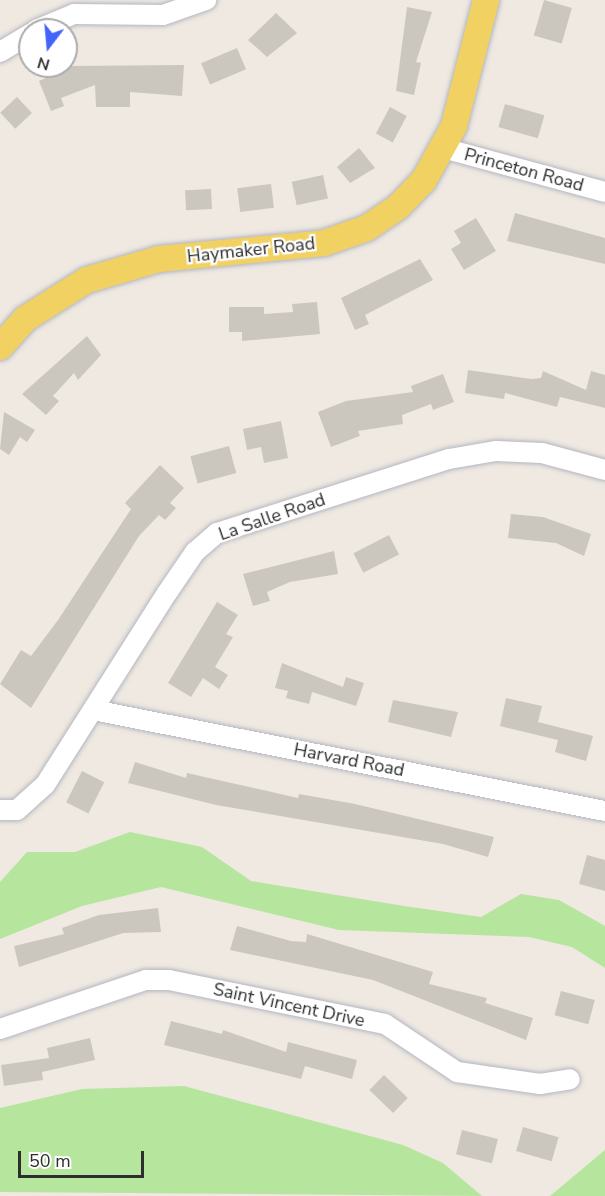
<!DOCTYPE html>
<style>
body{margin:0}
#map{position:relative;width:605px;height:1196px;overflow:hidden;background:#efe9e1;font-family:"Nunito Sans",sans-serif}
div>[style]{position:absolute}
.green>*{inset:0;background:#b6e59e}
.building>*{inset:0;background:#cbc7bf;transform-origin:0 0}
.roads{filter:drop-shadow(0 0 2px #b4b7c1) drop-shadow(0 0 2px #b4b7c1)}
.minor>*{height:20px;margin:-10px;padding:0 10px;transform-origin:10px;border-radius:10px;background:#fff}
.major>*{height:26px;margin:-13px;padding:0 13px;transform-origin:13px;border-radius:13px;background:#f2d163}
span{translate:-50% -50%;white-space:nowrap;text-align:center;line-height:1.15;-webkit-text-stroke:4.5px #fff;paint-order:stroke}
.street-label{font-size:18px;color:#2e2e2e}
.north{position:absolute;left:18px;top:18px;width:60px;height:60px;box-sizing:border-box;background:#fff;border:2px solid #ababab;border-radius:50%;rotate:196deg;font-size:16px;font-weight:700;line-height:24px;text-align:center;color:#2e2e2e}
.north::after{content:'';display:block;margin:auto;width:21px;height:27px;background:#4264fb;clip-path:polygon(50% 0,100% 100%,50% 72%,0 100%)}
.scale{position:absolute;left:18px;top:1151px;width:126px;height:27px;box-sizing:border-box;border:3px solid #2e2e2e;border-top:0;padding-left:8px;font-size:18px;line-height:21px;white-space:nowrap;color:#2e2e2e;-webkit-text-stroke:4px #fff;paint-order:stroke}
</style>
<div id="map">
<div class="green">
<i style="clip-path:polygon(130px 832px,202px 847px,251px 881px,404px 906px,481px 917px,521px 894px,559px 900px,605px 926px,605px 968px,572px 947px,529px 937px,339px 930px,161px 887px,82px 906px,0 939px,0 882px,27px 852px,75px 852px)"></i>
<i style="clip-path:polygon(184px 1086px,403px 1145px,443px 1163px,482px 1196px,0 1192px,0 1108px,82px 1089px)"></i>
<i style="clip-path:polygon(605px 1150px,605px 1196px,550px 1196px)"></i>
</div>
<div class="building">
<i style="left:544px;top:0;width:29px;height:37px;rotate:16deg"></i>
<i style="clip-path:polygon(407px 7px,432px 12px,416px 62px,421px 63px,414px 95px,396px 91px)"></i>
<i style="clip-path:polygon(276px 13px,297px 33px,267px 57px,248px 40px)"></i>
<i style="left:237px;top:48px;width:23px;height:39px;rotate:67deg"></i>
<i style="clip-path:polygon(184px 65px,182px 96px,130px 92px,130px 107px,96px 107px,95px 85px,61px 98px,64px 106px,51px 111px,39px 81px,72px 66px)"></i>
<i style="left:17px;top:97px;width:22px;height:23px;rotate:47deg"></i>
<i style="left:505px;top:104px;width:41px;height:24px;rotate:16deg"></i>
<i style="left:390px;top:107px;width:19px;height:30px;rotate:28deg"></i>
<i style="clip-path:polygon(359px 148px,375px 168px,350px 183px,337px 167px)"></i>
<i style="left:323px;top:175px;width:24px;height:32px;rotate:78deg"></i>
<i style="left:271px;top:184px;width:24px;height:34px;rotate:83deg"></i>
<i style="left:211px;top:189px;width:20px;height:26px;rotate:87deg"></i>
<i style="clip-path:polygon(515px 213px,605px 238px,605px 264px,507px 241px)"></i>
<i style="clip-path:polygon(476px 218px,496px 251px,464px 270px,451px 249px,461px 243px,454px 231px)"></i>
<i style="clip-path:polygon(420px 259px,433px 280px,365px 315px,369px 324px,355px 330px,341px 298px)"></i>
<i style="clip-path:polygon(317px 302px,320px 334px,242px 341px,242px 332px,229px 332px,229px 307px,264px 307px,264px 314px,293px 312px,292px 304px)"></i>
<i style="clip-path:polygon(87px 336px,101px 355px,78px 380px,74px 373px,53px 396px,59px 401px,46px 415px,22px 394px)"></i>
<i style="clip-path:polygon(468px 370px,531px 379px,541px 378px,543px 371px,586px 390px,591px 371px,605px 375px,605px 408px,560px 397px,557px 407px,505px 393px,504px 399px,465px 393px)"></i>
<i style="clip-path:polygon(443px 374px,454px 402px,433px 410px,431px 404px,402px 415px,403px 424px,358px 431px,360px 436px,331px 447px,318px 412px,346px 401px,413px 392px,411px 386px)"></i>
<i style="clip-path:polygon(4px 412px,35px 430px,27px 442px,20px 437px,9px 455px,0 449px)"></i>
<i style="clip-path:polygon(281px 421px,288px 458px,264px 463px,261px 447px,247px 450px,243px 429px)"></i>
<i style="left:229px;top:446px;width:28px;height:40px;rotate:75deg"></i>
<i style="clip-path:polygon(160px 465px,184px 488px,170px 503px,176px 508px,165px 520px,159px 515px,139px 536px,31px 708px,0 684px,21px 650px,31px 656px,58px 620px,131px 509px,125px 503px)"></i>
<i style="clip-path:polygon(511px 514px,543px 517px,591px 534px,584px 556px,556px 543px,508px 538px)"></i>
<i style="left:389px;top:535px;width:22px;height:40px;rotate:63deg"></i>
<i style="clip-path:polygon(334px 551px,338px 574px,290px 582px,267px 592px,270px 601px,253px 606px,243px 574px)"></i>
<i style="clip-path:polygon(217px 602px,238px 615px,226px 634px,233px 637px,215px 667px,228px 675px,219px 689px,203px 678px,191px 697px,168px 683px)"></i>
<i style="clip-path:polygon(282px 663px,343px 687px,346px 677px,364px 683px,356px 706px,312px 692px,309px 704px,286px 698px,288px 691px,275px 688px)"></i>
<i style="clip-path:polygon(506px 698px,542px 706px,538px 722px,593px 736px,586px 761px,555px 752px,558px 740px,500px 726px)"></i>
<i style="clip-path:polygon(393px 700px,458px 712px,451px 737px,388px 722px)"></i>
<i style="clip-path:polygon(135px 762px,186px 778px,187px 773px,298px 798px,299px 794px,355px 804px,494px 837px,488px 857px,443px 844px,216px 805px,128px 783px)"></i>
<i style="left:82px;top:771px;width:25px;height:35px;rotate:27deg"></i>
<i style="clip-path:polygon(587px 855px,605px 860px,605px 891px,579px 884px)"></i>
<i style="clip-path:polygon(158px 908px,161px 932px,123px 933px,19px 967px,14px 946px,64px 934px,62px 928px,99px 915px)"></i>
<i style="clip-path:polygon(237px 926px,291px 941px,306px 942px,307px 934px,433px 972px,429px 984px,487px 998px,485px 1003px,533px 1018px,526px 1040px,373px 980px,230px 950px)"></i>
<i style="left:561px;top:991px;width:35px;height:25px;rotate:15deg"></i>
<i style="clip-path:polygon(171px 1021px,222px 1034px,223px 1030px,286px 1052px,288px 1042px,357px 1060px,352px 1079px,305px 1066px,301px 1079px,164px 1045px)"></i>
<i style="clip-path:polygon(90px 1038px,95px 1060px,42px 1072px,43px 1080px,4px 1086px,1px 1065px,49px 1058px,47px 1048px)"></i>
<i style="left:384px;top:1075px;width:33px;height:21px;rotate:44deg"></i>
<i style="left:523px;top:1127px;width:37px;height:25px;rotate:16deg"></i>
<i style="left:462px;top:1130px;width:37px;height:25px;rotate:14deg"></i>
</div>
<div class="roads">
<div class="minor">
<i style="left:36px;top:30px;width:41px;rotate:-22.8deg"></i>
<i style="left:74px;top:14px;width:89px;rotate:0.6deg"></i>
<i style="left:163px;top:15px;width:46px;rotate:-19.2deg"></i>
<i style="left:0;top:52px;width:35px;rotate:-31deg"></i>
<i style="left:443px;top:148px;width:168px;rotate:15.2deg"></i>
<i style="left:93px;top:710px;width:522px;rotate:11.16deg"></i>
<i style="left:0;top:810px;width:17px"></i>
<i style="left:17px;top:810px;width:38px;rotate:-42deg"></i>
<i style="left:45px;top:785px;width:227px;rotate:-57.6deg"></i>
<i style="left:167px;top:593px;width:50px;rotate:-55.7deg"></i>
<i style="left:195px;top:552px;width:29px;rotate:-41deg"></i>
<i style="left:217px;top:533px;width:244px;rotate:-17.7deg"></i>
<i style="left:449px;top:459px;width:48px;rotate:-9.7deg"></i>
<i style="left:496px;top:451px;width:46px;rotate:2.5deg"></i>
<i style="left:542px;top:453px;width:65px;rotate:15.1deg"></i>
<i style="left:0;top:1029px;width:154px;rotate:-18.6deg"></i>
<i style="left:146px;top:980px;width:23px"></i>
<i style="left:169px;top:980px;width:220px;rotate:11.5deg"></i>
<i style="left:385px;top:1024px;width:87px;rotate:33.7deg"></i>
<i style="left:457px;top:1072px;width:84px;rotate:8.2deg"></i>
<i style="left:540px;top:1084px;width:30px;rotate:-9deg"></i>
</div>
<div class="major">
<i style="left:0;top:347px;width:38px;rotate:-48deg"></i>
<i style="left:25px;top:319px;width:73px;rotate:-32.2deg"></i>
<i style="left:87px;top:280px;width:75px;rotate:-16.3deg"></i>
<i style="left:159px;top:259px;width:166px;rotate:-5.5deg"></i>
<i style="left:324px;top:243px;width:46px;rotate:-19.2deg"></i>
<i style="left:367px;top:228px;width:37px;rotate:-34deg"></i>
<i style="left:398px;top:207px;width:37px;rotate:-46deg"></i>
<i style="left:424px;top:180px;width:62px;rotate:-60.9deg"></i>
<i style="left:454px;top:126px;width:130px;rotate:-75.7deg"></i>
</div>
</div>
<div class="street-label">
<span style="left:524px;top:170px;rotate:15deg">Princeton Road</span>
<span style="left:251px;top:250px;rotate:-6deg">Haymaker Road</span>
<span style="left:272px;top:517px;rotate:-19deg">La Salle Road</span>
<span style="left:349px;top:760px;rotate:11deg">Harvard Road</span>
<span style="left:289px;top:1005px;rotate:12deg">Saint Vincent Drive</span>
</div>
<div class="north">N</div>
<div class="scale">50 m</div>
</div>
